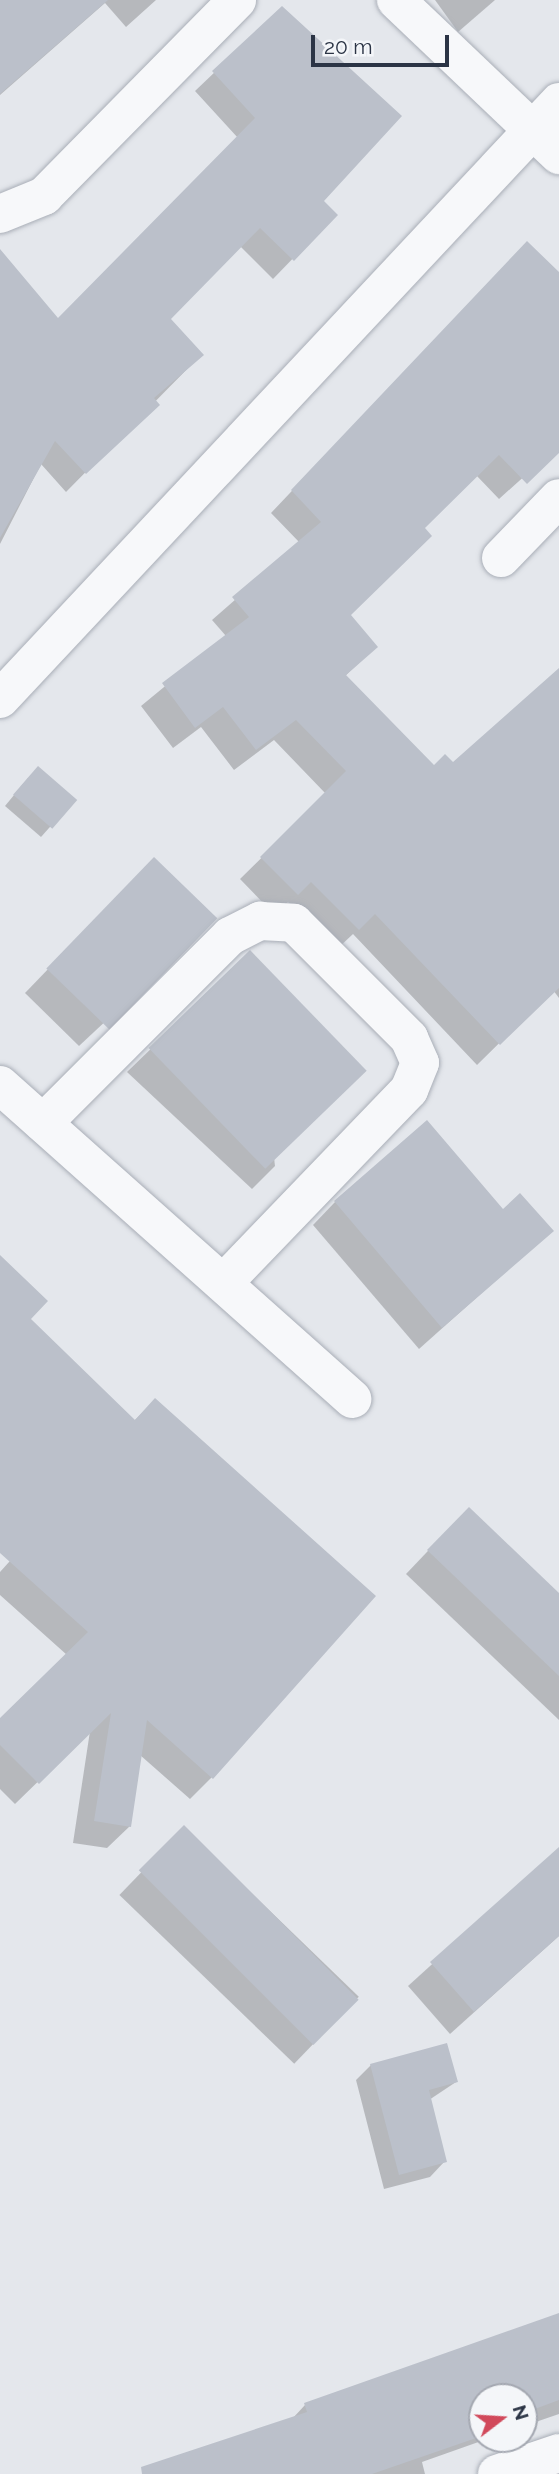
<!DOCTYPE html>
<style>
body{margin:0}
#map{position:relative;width:559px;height:2474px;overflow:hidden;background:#e4e7ec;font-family:Raleway,sans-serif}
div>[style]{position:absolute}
.shadow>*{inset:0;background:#0003;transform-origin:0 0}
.building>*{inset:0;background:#bbc0ca;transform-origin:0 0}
.roads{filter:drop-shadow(0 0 2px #a9aeb7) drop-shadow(0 0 2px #a9aeb7)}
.minor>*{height:38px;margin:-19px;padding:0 19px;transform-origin:19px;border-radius:19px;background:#f7f8fa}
span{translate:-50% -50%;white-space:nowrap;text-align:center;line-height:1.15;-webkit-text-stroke:6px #f4f6f9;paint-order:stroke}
.north{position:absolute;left:468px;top:2383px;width:70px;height:70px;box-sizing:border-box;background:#f4f6f9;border:2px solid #a4a8b1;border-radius:50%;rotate:73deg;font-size:19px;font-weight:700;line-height:28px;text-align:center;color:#2b3445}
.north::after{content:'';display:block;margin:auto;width:24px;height:32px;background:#d1495b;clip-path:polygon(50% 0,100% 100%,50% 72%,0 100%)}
.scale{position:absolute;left:311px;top:35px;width:138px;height:32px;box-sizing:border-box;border:4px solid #2b3445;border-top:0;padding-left:9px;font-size:21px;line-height:24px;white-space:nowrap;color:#2b3445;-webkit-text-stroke:5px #f4f6f9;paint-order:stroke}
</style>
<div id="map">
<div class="shadow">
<i style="clip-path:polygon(0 0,156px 0,126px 27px,105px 3px,0 95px)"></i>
<i style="clip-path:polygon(435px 0,495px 0,458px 32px)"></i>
<i style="clip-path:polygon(282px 8px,321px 201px,335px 215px,273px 279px,240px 246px,169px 319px,201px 355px,66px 492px,41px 464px,0 544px,0 252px,58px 320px,238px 138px,195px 91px)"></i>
<i style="clip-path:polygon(506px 265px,559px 274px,559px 445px,499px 499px,476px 475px,422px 528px,349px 615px,376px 647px,345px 676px,434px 767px,453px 764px,559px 671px,559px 998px,553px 990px,477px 1065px,353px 934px,336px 950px,288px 902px,275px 915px,240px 879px,326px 794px,274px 740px,234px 770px,201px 727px,173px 748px,141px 706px,226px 636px,212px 620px,300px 543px,271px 513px)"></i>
<i style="clip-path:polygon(28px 778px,74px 800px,41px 837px,5px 806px)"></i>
<i style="clip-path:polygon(132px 882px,215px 919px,79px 1046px,25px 993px)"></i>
<i style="clip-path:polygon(250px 953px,275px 1166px,252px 1189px,127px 1072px)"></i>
<i style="clip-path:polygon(335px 1202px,503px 1211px,551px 1231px,419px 1349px,313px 1225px)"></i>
<i style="clip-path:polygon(0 1275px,29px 1319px,134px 1421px,155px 1400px,212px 1777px,190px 1799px,140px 1755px,130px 1826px,107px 1848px,73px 1843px,90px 1731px,15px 1804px,0 1789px,0 1721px,67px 1655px,0 1595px,0 1572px,18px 1552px,0 1534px)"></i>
<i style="clip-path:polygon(446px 1532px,559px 1596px,559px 1720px,406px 1574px)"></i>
<i style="left:184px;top:1828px;width:243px;height:93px;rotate:44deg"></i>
<i style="clip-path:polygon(559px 1849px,559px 1936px,450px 2034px,408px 1986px)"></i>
<i style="clip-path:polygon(371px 2065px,456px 2082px,429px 2100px,445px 2161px,430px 2177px,384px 2189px,356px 2080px)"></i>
<i style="clip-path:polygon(559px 2315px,559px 2414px,524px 2426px,524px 2397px,482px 2397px,482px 2439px,487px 2439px,422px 2462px,425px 2474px,145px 2474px,292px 2419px,305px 2405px)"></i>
</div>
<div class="building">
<i style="clip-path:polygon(0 0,108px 0,0 94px)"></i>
<i style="clip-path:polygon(282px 6px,402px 116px,324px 201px,338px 215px,294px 261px,260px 228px,171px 319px,204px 355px,154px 398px,160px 405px,86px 474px,55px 441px,0 538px,0 249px,58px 318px,255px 118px,212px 71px)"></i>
<i style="clip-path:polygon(527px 241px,559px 272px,559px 453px,527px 484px,499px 455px,425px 528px,432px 536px,351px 615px,378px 647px,346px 675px,434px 765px,445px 754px,453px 762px,559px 668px,559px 988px,500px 1045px,375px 914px,359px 930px,311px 882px,298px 895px,260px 857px,346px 771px,296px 720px,256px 750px,223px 707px,195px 728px,162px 683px,249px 617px,232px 597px,321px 522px,291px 490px)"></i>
<i style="left:38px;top:766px;width:52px;height:38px;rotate:41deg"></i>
<i style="left:154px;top:857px;width:88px;height:155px;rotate:44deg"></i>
<i style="left:250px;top:950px;width:168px;height:141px;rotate:46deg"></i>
<i style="clip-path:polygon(427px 1120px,503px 1209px,520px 1193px,554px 1231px,442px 1328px,334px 1201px)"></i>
<i style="clip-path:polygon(0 1255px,48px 1301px,31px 1319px,135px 1420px,155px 1398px,376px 1596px,213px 1779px,147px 1720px,131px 1827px,94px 1821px,111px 1713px,39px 1784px,0 1745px,0 1718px,88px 1632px,0 1553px)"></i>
<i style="clip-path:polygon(469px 1507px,559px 1593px,559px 1676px,427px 1550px)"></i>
<i style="left:184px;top:1825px;width:247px;height:64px;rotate:45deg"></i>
<i style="clip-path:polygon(559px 1847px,559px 1936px,474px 2012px,430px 1962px)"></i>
<i style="clip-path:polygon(447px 2043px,458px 2082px,429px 2090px,447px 2162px,399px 2175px,370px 2064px)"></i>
<i style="clip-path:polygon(559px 2313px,559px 2400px,524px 2413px,524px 2397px,482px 2397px,482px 2436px,372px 2474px,142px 2474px,141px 2467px,307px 2412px,304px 2403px)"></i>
</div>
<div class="roads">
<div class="minor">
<i style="left:396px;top:0;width:225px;rotate:43.6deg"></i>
<i style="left:0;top:214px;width:48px;rotate:-22.2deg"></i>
<i style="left:44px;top:196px;width:275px;rotate:-45.4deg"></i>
<i style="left:501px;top:558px;width:83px;rotate:-46deg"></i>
<i style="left:0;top:699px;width:818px;rotate:-46.88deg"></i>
<i style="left:0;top:1085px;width:472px;rotate:41.7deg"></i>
<i style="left:43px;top:1123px;width:264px;rotate:-45deg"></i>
<i style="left:230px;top:936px;width:34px;rotate:-27deg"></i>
<i style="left:260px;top:921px;width:34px;rotate:3deg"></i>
<i style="left:294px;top:923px;width:163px;rotate:45deg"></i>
<i style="left:409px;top:1038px;width:27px;rotate:66deg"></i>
<i style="left:420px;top:1063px;width:29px;rotate:112deg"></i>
<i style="left:409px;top:1090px;width:268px;rotate:133.9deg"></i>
<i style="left:497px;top:2474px;width:65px;rotate:-18.7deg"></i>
</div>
</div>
<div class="north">N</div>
<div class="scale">20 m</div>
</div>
